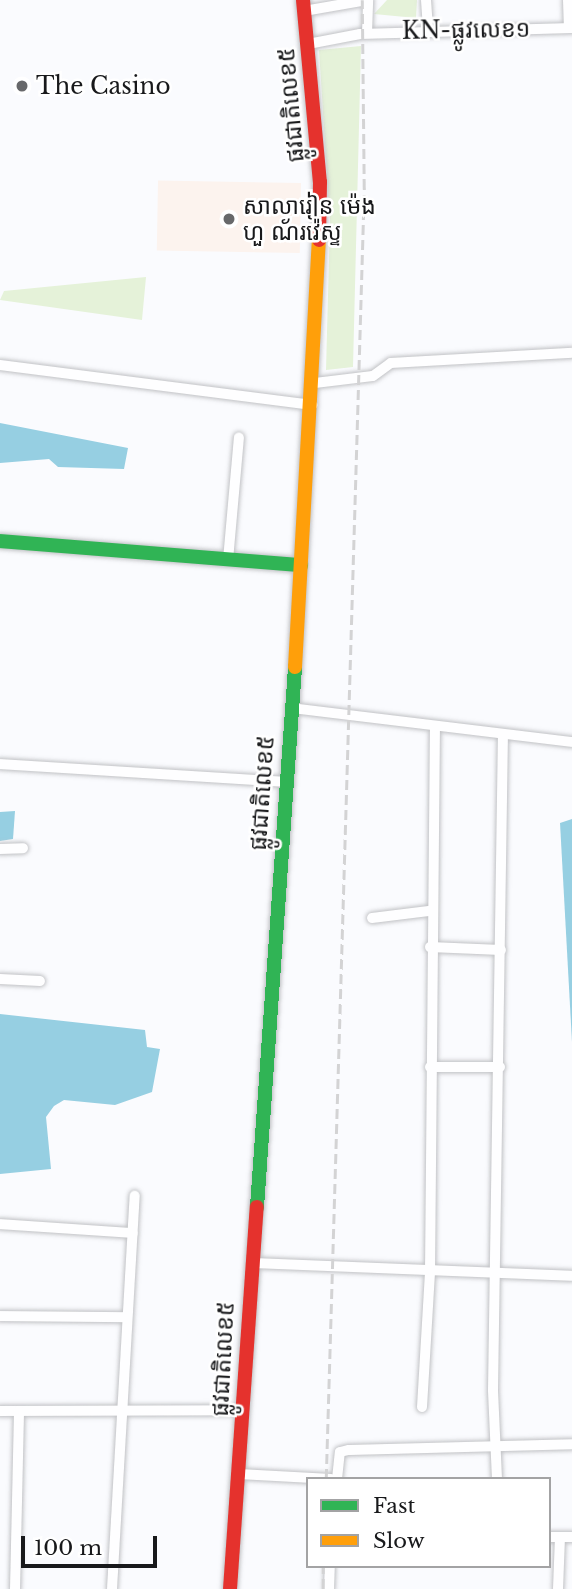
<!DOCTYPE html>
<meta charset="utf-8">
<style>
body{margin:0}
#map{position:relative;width:572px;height:1589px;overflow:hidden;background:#fafbfe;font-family:"Libre Baskerville","Noto Sans Khmer",serif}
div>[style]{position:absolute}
.education>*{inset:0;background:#fcf3ee;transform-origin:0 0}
.green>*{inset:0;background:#e5f2d9}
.water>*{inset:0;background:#96cfe2}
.roads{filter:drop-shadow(0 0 2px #c1c2c5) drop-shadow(0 0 2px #c1c2c5)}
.street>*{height:10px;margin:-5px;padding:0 5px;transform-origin:5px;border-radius:5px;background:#fefeff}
.fast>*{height:14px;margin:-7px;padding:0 7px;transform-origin:7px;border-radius:7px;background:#30b455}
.slow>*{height:14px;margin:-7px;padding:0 7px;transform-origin:7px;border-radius:7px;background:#ff9f0a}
.jam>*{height:14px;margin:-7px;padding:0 7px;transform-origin:7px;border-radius:7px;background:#e5322d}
.rail>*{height:2.5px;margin-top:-1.25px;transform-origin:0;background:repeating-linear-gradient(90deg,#d3d3d4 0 10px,transparent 0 15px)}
.dots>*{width:19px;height:19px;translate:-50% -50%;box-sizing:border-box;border:4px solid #fff;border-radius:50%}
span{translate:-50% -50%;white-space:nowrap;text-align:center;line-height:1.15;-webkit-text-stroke:5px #fff;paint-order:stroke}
.street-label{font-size:23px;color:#18191b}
.poi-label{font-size:23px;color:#18191b}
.left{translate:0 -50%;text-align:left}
.legend{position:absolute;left:306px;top:1477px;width:245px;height:91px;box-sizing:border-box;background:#fff;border:2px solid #a3a3a4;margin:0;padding:9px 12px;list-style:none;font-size:21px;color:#18191b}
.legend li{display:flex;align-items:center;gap:14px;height:35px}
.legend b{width:35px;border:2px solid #a3a3a4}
.scale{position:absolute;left:21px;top:1536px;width:136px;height:32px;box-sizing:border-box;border:4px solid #18191b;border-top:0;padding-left:9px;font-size:21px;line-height:24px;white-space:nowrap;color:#18191b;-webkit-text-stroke:5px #fff;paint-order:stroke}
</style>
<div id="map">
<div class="education">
<i style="left:301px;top:183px;width:70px;height:143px;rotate:91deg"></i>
</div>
<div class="green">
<i style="clip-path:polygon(387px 0,417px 0,416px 18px,374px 14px)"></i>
<i style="clip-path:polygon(361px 46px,353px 367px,326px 370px,330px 221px,319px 50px)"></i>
<i style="clip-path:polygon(146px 277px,142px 320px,0 300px,4px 291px)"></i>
</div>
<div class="water">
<i style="clip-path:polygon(0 423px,128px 448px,124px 469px,58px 467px,49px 459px,0 463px)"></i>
<i style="clip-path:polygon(15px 811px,13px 839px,0 841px,0 812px)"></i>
<i style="clip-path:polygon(572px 819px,572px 1042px,560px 823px)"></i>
<i style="clip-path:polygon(0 1014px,145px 1030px,147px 1047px,160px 1049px,152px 1092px,115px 1105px,64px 1100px,54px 1106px,46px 1117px,51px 1169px,0 1174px)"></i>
</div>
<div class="roads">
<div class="street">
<i style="left:426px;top:0;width:31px;rotate:86deg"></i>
<i style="left:568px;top:0;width:28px;rotate:88deg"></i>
<i style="left:304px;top:11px;width:64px;rotate:-9.9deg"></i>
<i style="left:367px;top:33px;width:33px;rotate:-88deg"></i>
<i style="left:308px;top:44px;width:53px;rotate:-10.9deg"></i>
<i style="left:360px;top:34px;width:212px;rotate:-1.6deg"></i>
<i style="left:0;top:365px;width:315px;rotate:7.3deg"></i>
<i style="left:315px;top:383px;width:58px;rotate:-6.9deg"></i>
<i style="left:373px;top:376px;width:22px;rotate:-36deg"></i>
<i style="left:391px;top:363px;width:181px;rotate:-3.2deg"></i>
<i style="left:228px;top:560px;width:123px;rotate:-84.9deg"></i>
<i style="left:291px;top:708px;width:283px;rotate:6.9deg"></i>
<i style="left:0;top:764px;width:287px;rotate:3.6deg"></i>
<i style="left:0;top:849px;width:23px;rotate:-2deg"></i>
<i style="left:372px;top:918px;width:57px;rotate:-7deg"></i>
<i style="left:430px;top:947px;width:71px;rotate:2.4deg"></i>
<i style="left:0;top:979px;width:40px;rotate:2.9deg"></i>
<i style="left:430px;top:1067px;width:70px"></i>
<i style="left:0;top:1224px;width:133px;rotate:3.9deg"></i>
<i style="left:252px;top:1263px;width:320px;rotate:2.3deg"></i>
<i style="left:0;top:1316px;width:126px;rotate:0.5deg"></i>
<i style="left:422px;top:1407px;width:134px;rotate:-86.6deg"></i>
<i style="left:430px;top:1273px;width:546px;rotate:-89.48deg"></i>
<i style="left:0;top:1411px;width:243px;rotate:-0.2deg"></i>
<i style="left:239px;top:1474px;width:92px;rotate:3.1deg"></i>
<i style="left:337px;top:1479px;width:27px;rotate:-84deg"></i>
<i style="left:340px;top:1452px;width:9px;rotate:-13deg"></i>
<i style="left:349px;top:1450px;width:223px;rotate:-1.5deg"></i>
<i style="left:497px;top:1479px;width:89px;rotate:-92.6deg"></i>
<i style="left:493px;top:1390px;width:656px;rotate:-89.13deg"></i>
<i style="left:549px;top:1537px;width:23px"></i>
<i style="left:15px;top:1589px;width:178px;rotate:-88.7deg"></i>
<i style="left:112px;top:1589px;width:394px;rotate:-86.7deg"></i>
<i style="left:329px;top:1589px;width:23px;rotate:-88deg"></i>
<i style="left:558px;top:1589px;width:52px;rotate:-87.8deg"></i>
</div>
<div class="fast">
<i style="left:0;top:541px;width:302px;rotate:4.6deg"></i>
<i style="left:257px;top:1207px;width:541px;rotate:-85.97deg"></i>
</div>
<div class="slow">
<i style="left:295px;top:667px;width:428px;rotate:-86.8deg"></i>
</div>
<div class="jam">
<i style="left:303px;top:0;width:183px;rotate:84.7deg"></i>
<i style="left:320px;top:182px;width:58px;rotate:91deg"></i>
<i style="left:230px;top:1589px;width:383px;rotate:-86deg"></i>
</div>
</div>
<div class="rail">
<i style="left:326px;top:1479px;width:1291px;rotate:-88.31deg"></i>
<i style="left:364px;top:189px;width:189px;rotate:-90.6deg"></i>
<i style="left:323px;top:1589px;width:23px;rotate:-90deg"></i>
</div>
<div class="dots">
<i style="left:22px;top:86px;background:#67686a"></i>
<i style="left:229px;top:219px;background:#67686a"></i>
</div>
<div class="street-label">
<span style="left:466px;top:30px;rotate:-1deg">KN-ផ្លូវលេខ១</span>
<span style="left:291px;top:105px;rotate:-95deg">ផ្លូវជាតិលេខ៥</span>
<span style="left:262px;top:793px;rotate:-86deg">ផ្លូវជាតិលេខ៥</span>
<span style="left:223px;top:1359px;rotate:-87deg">ផ្លូវជាតិលេខ៥</span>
</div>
<div class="poi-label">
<span class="left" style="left:36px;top:86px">The Casino</span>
<span class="left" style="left:243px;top:219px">សាលារៀន ម៉េង<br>ហួ ណ័រវ៉េស្ទ</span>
</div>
<ul class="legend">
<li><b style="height:9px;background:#30b455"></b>Fast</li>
<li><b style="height:9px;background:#ff9f0a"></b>Slow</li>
</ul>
<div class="scale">100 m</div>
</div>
